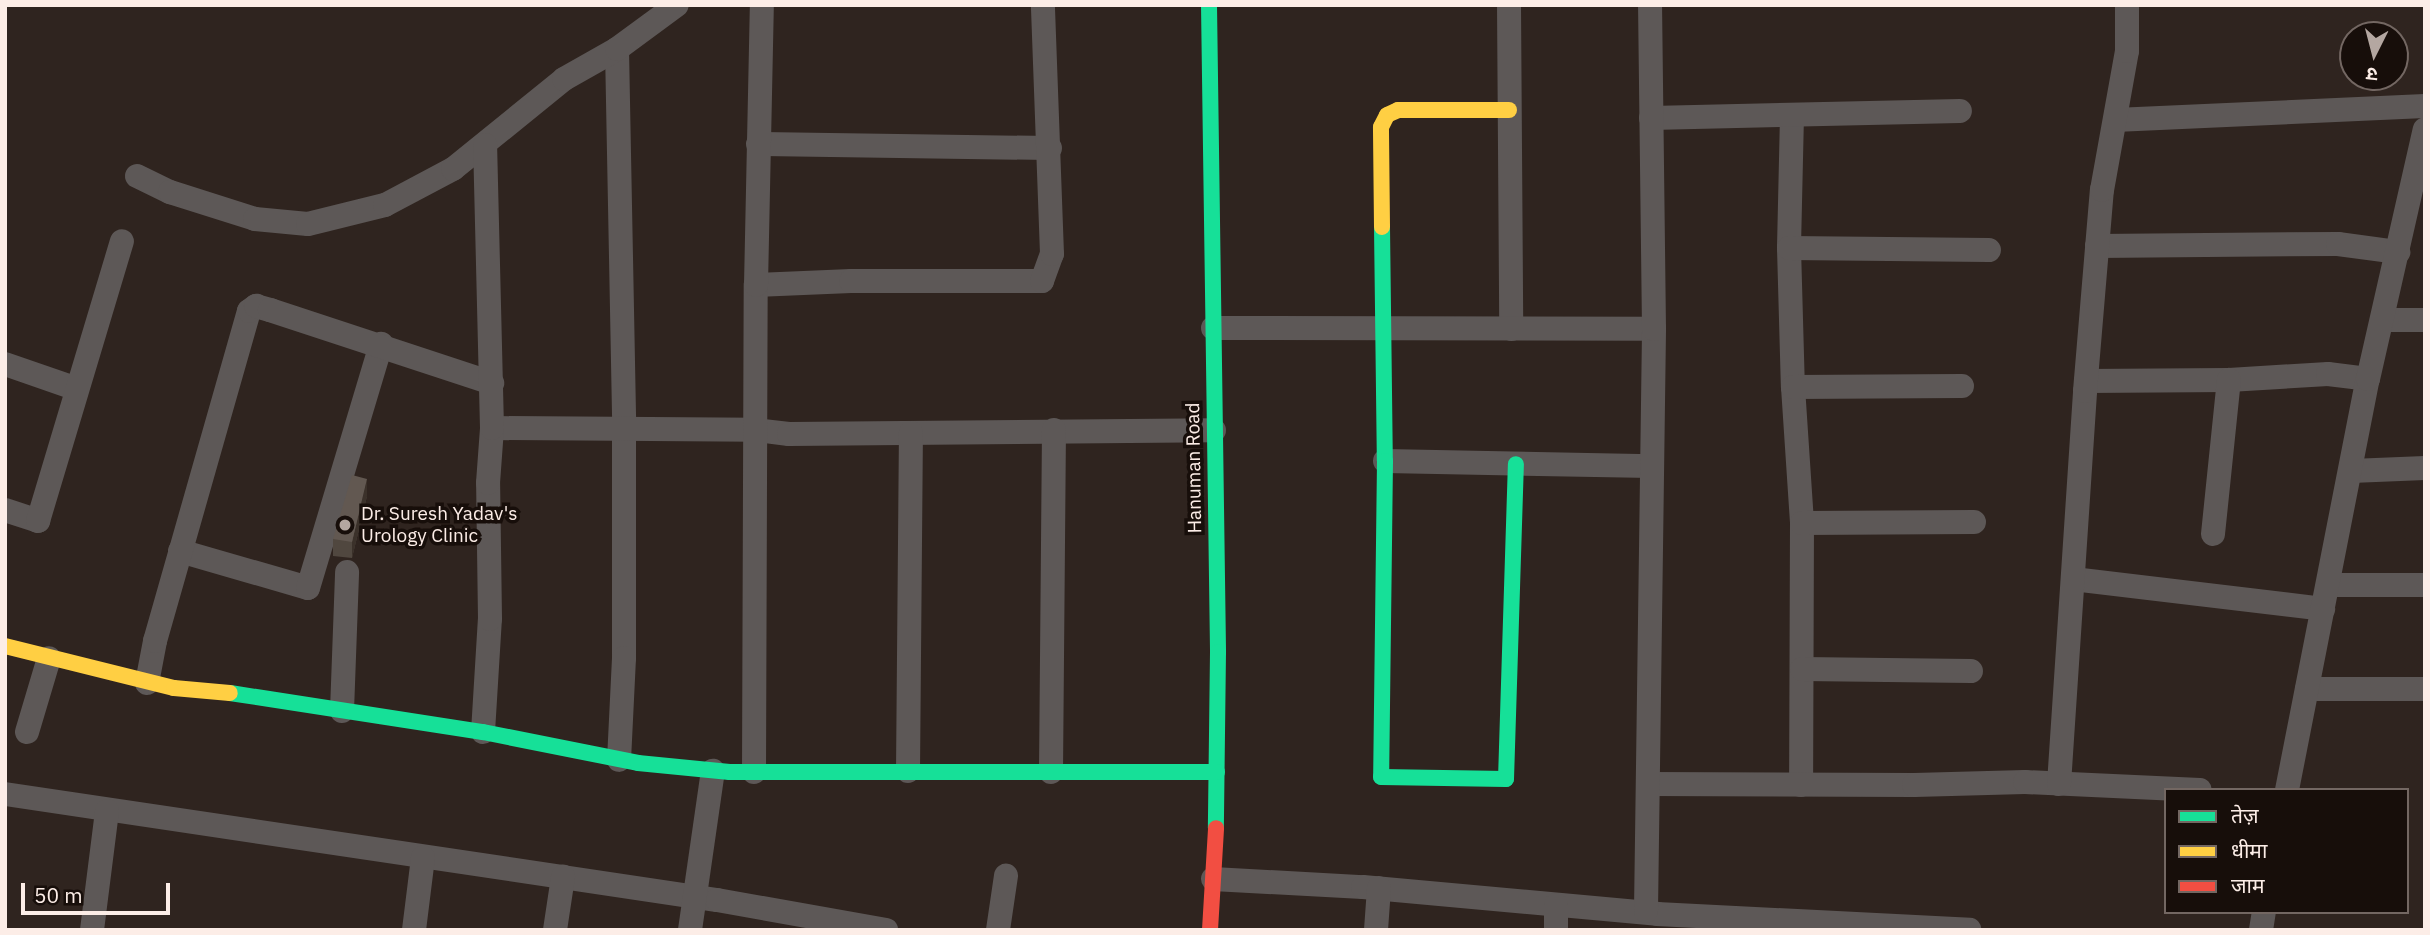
<!DOCTYPE html>
<meta charset="utf-8">
<style>
body{margin:0}
#map{position:relative;width:2430px;height:935px;overflow:hidden;background:#2f241f;font-family:"IBM Plex Sans","Noto Sans Devanagari",sans-serif}
div>[style]{position:absolute}
.street>*{height:24px;margin:-12px;padding:0 12px;transform-origin:12px;border-radius:12px;background:#5d5857}
.fast>*{height:16px;margin:-8px;padding:0 8px;transform-origin:8px;border-radius:8px;background:#16e098}
.slow>*{height:16px;margin:-8px;padding:0 8px;transform-origin:8px;border-radius:8px;background:#ffcf43}
.jam>*{height:16px;margin:-8px;padding:0 8px;transform-origin:8px;border-radius:8px;background:#f24e42}
.wall>*{inset:0;background:#50473f}
.shaded-wall>*{inset:0;background:#3b312a}
.building>*{inset:0;background:#625851}
.dots>*{width:19px;height:19px;translate:-50% -50%;box-sizing:border-box;border:4px solid #170e0a;border-radius:50%}
span{translate:-50% -50%;white-space:nowrap;text-align:center;line-height:1.15;-webkit-text-stroke:7px #170e0a;paint-order:stroke}
.street-label{font-size:19px;color:#fcede7}
.poi-label{font-size:19px;color:#fcede7}
.left{translate:0 -50%;text-align:left}
.frame{position:absolute;inset:0;border:7px solid #fcede7;pointer-events:none}
.legend{position:absolute;left:2164px;top:788px;width:245px;height:126px;box-sizing:border-box;background:#170e0a;border:2px solid #736762;margin:0;padding:9px 12px;list-style:none;font-size:21px;color:#fcede7}
.legend li{display:flex;align-items:center;gap:14px;height:35px}
.legend b{width:35px;border:2px solid #736762}
.north{position:absolute;left:2339px;top:21px;width:70px;height:70px;box-sizing:border-box;background:#170e0a;border:2px solid #736762;border-radius:50%;rotate:186deg;font-size:19px;font-weight:700;line-height:28px;text-align:center;color:#fcede7}
.north::after{content:'';display:block;margin:auto;width:24px;height:32px;background:#b4a7a1;clip-path:polygon(50% 0,100% 100%,50% 72%,0 100%)}
.scale{position:absolute;left:21px;top:883px;width:149px;height:32px;box-sizing:border-box;border:4px solid #fcede7;border-top:0;padding-left:9px;font-size:21px;line-height:24px;white-space:nowrap;color:#fcede7;-webkit-text-stroke:5px #170e0a;paint-order:stroke}
</style>
<div id="map">
<div class="street">
<i style="left:1509px;top:5px;width:324px;rotate:89.6deg"></i>
<i style="left:617px;top:49px;width:381px;rotate:88.9deg"></i>
<i style="left:624px;top:430px;width:228px;rotate:90deg"></i>
<i style="left:624px;top:658px;width:102px;rotate:92.8deg"></i>
<i style="left:1792px;top:115px;width:133px;rotate:91.3deg"></i>
<i style="left:1789px;top:248px;width:139px;rotate:88.4deg"></i>
<i style="left:1793px;top:387px;width:136px;rotate:86.2deg"></i>
<i style="left:1802px;top:523px;width:262px;rotate:90.2deg"></i>
<i style="left:1651px;top:118px;width:309px;rotate:-1.3deg"></i>
<i style="left:2115px;top:120px;width:310px;rotate:-2.6deg"></i>
<i style="left:758px;top:144px;width:292px;rotate:0.8deg"></i>
<i style="left:137px;top:176px;width:37px;rotate:26deg"></i>
<i style="left:170px;top:192px;width:89px;rotate:17.6deg"></i>
<i style="left:255px;top:219px;width:53px;rotate:5.4deg"></i>
<i style="left:308px;top:224px;width:79px;rotate:-13.9deg"></i>
<i style="left:385px;top:205px;width:77px;rotate:-27.9deg"></i>
<i style="left:453px;top:169px;width:143px;rotate:-39deg"></i>
<i style="left:564px;top:79px;width:61px;rotate:-29.5deg"></i>
<i style="left:617px;top:49px;width:74px;rotate:-36.3deg"></i>
<i style="left:2097px;top:246px;width:241px;rotate:-0.5deg"></i>
<i style="left:2338px;top:244px;width:61px;rotate:7.6deg"></i>
<i style="left:1789px;top:248px;width:200px;rotate:0.6deg"></i>
<i style="left:756px;top:285px;width:95px;rotate:-2.4deg"></i>
<i style="left:851px;top:281px;width:191px"></i>
<i style="left:1042px;top:281px;width:29px;rotate:-70deg"></i>
<i style="left:1052px;top:254px;width:249px;rotate:-92.1deg"></i>
<i style="left:2383px;top:320px;width:42px"></i>
<i style="left:1213px;top:328px;width:441px;rotate:0.1deg"></i>
<i style="left:5px;top:364px;width:76px;rotate:19.1deg"></i>
<i style="left:2086px;top:381px;width:143px;rotate:-0.4deg"></i>
<i style="left:2229px;top:380px;width:99px;rotate:-3.5deg"></i>
<i style="left:2328px;top:374px;width:40px;rotate:7.1deg"></i>
<i style="left:1793px;top:387px;width:169px;rotate:-0.3deg"></i>
<i style="left:492px;top:428px;width:264px;rotate:0.4deg"></i>
<i style="left:756px;top:430px;width:33px;rotate:7deg"></i>
<i style="left:789px;top:434px;width:425px;rotate:-0.5deg"></i>
<i style="left:1385px;top:461px;width:267px;rotate:1.1deg"></i>
<i style="left:2351px;top:471px;width:74px;rotate:-2.3deg"></i>
<i style="left:5px;top:510px;width:35px;rotate:18deg"></i>
<i style="left:38px;top:521px;width:292px;rotate:-73.3deg"></i>
<i style="left:1802px;top:523px;width:172px;rotate:-0.3deg"></i>
<i style="left:2213px;top:534px;width:155px;rotate:-84.1deg"></i>
<i style="left:180px;top:551px;width:133px;rotate:16.1deg"></i>
<i style="left:308px;top:588px;width:255px;rotate:-73.3deg"></i>
<i style="left:2073px;top:579px;width:252px;rotate:6.8deg"></i>
<i style="left:2328px;top:585px;width:97px"></i>
<i style="left:1802px;top:669px;width:169px;rotate:0.7deg"></i>
<i style="left:147px;top:683px;width:43px;rotate:-79.2deg"></i>
<i style="left:155px;top:641px;width:343px;rotate:-74.1deg"></i>
<i style="left:249px;top:311px;width:9px;rotate:-36deg"></i>
<i style="left:256px;top:306px;width:15px;rotate:16deg"></i>
<i style="left:270px;top:310px;width:234px;rotate:18.2deg"></i>
<i style="left:2307px;top:689px;width:118px"></i>
<i style="left:342px;top:711px;width:139px;rotate:-87.9deg"></i>
<i style="left:27px;top:732px;width:77px;rotate:-73.4deg"></i>
<i style="left:483px;top:732px;width:113px;rotate:-86.5deg"></i>
<i style="left:490px;top:619px;width:136px;rotate:-90.8deg"></i>
<i style="left:488px;top:483px;width:55px;rotate:-85.8deg"></i>
<i style="left:492px;top:428px;width:283px;rotate:-91.4deg"></i>
<i style="left:908px;top:771px;width:338px;rotate:-89.5deg"></i>
<i style="left:754px;top:772px;width:487px;rotate:-89.8deg"></i>
<i style="left:756px;top:285px;width:280px;rotate:-88.8deg"></i>
<i style="left:1051px;top:772px;width:342px;rotate:-89.5deg"></i>
<i style="left:1648px;top:784px;width:266px;rotate:0.2deg"></i>
<i style="left:1914px;top:785px;width:111px;rotate:-1.5deg"></i>
<i style="left:2025px;top:782px;width:175px;rotate:2.6deg"></i>
<i style="left:2059px;top:784px;width:394px;rotate:-86.2deg"></i>
<i style="left:2085px;top:391px;width:202px;rotate:-85.2deg"></i>
<i style="left:2102px;top:190px;width:141px;rotate:-79.8deg"></i>
<i style="left:2127px;top:51px;width:46px;rotate:-90deg"></i>
<i style="left:2287px;top:790px;width:419px;rotate:-78.9deg"></i>
<i style="left:2368px;top:379px;width:256px;rotate:-77.2deg"></i>
<i style="left:5px;top:794px;width:720px;rotate:8.47deg"></i>
<i style="left:717px;top:900px;width:172px;rotate:10.1deg"></i>
<i style="left:1213px;top:879px;width:150px;rotate:3.1deg"></i>
<i style="left:1363px;top:887px;width:295px;rotate:5.2deg"></i>
<i style="left:1657px;top:914px;width:313px;rotate:2.9deg"></i>
<i style="left:1646px;top:911px;width:582px;rotate:-89.21deg"></i>
<i style="left:1654px;top:329px;width:324px;rotate:-90.7deg"></i>
<i style="left:92px;top:930px;width:120px;rotate:-82.8deg"></i>
<i style="left:414px;top:930px;width:73px;rotate:-82.9deg"></i>
<i style="left:555px;top:930px;width:54px;rotate:-81.4deg"></i>
<i style="left:690px;top:930px;width:161px;rotate:-81.8deg"></i>
<i style="left:998px;top:930px;width:55px;rotate:-81.6deg"></i>
<i style="left:1376px;top:930px;width:42px;rotate:-85.9deg"></i>
<i style="left:1556px;top:930px;width:25px;rotate:-90deg"></i>
<i style="left:2261px;top:930px;width:18px;rotate:-81deg"></i>
</div>
<div class="fast">
<i style="left:1209px;top:5px;width:647px;rotate:89.2deg"></i>
<i style="left:1218px;top:652px;width:176px;rotate:90.7deg"></i>
<i style="left:1382px;top:227px;width:234px;rotate:89.3deg"></i>
<i style="left:1385px;top:461px;width:316px;rotate:90.7deg"></i>
<i style="left:1381px;top:777px;width:125px;rotate:0.9deg"></i>
<i style="left:1506px;top:779px;width:315px;rotate:-88.2deg"></i>
<i style="left:230px;top:693px;width:256px;rotate:8.8deg"></i>
<i style="left:483px;top:732px;width:158px;rotate:11.3deg"></i>
<i style="left:638px;top:763px;width:92px;rotate:5.6deg"></i>
<i style="left:730px;top:772px;width:487px"></i>
</div>
<div class="slow">
<i style="left:1382px;top:227px;width:100px;rotate:-90.6deg"></i>
<i style="left:1381px;top:127px;width:13px;rotate:-63deg"></i>
<i style="left:1387px;top:115px;width:12px;rotate:-24deg"></i>
<i style="left:1398px;top:110px;width:111px"></i>
<i style="left:5px;top:646px;width:174px;rotate:14deg"></i>
<i style="left:174px;top:688px;width:56px;rotate:5.1deg"></i>
</div>
<div class="jam">
<i style="left:1210px;top:930px;width:102px;rotate:-86.6deg"></i>
</div>
<div class="wall">
<i style="clip-path:polygon(367px 496px,352px 558px,333px 556px,333px 539px)"></i>
</div>
<div class="shaded-wall">
<i style="clip-path:polygon(367px 479px,367px 496px,352px 558px,352px 542px)"></i>
</div>
<div class="building">
<i style="clip-path:polygon(352px 475px,367px 479px,352px 542px,333px 539px)"></i>
</div>
<div class="dots">
<i style="left:345px;top:525px;background:#b4a7a1"></i>
</div>
<div class="street-label">
<span style="left:1194px;top:468px;rotate:-91deg">Hanuman Road</span>
</div>
<div class="poi-label">
<span class="left" style="left:361px;top:525px">Dr. Suresh Yadav's<br>Urology Clinic</span>
</div>
<div class="frame"></div>
<ul class="legend">
<li><b style="height:9px;background:#16e098"></b>तेज़</li>
<li><b style="height:9px;background:#ffcf43"></b>धीमा</li>
<li><b style="height:9px;background:#f24e42"></b>जाम</li>
</ul>
<div class="north">उ</div>
<div class="scale">50 m</div>
</div>
